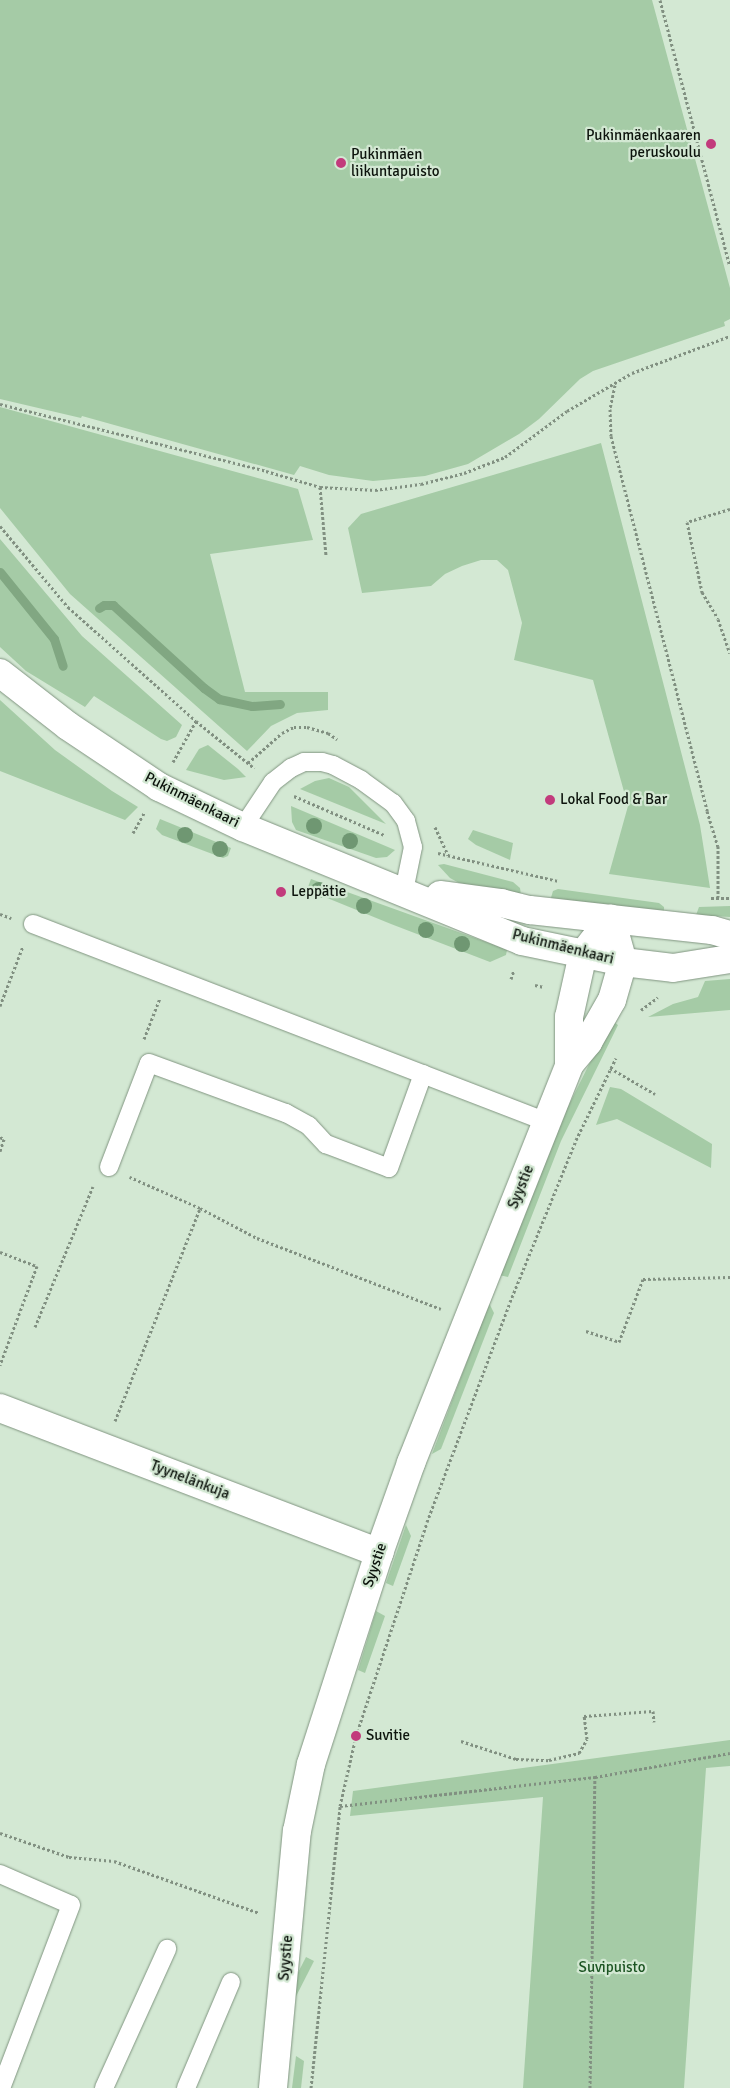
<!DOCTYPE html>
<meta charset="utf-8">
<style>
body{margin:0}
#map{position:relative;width:730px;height:2088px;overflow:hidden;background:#d3e8d3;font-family:Signika,sans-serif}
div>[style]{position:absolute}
.green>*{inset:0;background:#a5cba6;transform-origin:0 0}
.stream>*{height:9px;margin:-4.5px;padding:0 4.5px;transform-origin:4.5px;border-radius:4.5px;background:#81a782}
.path>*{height:3px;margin-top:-1.5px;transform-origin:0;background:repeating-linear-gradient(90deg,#819081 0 2.5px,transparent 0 5px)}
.roads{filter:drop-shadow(0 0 1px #819581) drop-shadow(0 0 1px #819581)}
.lane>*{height:18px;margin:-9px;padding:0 9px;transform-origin:9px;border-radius:9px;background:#fff}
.street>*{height:28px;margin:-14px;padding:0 14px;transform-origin:14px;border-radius:14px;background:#fff}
.secondary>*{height:28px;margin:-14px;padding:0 14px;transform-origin:14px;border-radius:14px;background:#fff}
.trees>*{width:16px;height:16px;margin:-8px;border-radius:50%;background:#6f9772}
.dots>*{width:14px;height:14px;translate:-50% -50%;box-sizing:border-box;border:2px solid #d3e8d3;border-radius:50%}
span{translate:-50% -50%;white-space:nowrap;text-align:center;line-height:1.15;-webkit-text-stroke:4.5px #d3e8d3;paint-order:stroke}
.poi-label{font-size:15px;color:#0d140d}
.right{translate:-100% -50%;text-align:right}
.left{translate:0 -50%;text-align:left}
.street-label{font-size:15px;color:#0d140d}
.park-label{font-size:15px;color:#1d5523}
</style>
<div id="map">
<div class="green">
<i style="clip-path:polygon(0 0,652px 0,730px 288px,730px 319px,724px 322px,725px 326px,593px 371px,580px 379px,539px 419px,519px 434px,468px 464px,425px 476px,373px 481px,329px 475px,300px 466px,294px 475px,82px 416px,81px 418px,0 399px)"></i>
<i style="clip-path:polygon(0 407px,298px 489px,313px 540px,210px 554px,245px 692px,328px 692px,328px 710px,297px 713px,271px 726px,247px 751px,70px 594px,0 508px)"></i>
<i style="clip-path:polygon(601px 443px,700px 825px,710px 888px,609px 874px,628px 806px,593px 680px,514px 660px,522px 623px,508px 570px,497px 560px,481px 560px,462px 566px,445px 574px,431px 586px,362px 593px,348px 528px,361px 514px)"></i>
<i style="clip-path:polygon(0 539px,82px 636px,182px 725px,176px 737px,167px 741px,161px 739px,94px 696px,85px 707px,26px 671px,0 647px)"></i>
<i style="clip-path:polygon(0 700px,55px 750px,112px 791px,138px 807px,125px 820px,0 771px)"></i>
<i style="clip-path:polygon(208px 745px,238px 769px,246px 777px,224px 780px,186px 770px,199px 749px)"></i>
<i style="clip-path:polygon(329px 778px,349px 787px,386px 824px,300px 789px,315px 781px)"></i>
<i style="clip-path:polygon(291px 806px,395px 850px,387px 857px,376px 858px,296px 830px,292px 822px)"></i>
<i style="clip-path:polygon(160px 819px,231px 848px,228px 856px,223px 858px,162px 835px,156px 829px)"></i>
<i style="clip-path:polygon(473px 830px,513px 843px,510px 860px,476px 845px,468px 839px)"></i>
<i style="clip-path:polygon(444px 864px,513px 882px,520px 888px,521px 895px,459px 883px,450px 878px,438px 865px)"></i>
<i style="clip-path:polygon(311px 879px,500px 947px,507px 950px,506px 955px,490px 962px,391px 924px,310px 891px,308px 887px)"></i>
<i style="clip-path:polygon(558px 889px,659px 903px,664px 907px,664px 912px,550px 901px,553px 891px)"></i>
<i style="clip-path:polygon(730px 906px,730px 917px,696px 915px,699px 907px)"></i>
<i style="clip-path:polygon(730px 979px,730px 1010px,648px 1017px,673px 1004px,698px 997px,705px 981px)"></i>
<i style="clip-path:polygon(611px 1020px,618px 1025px,561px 1141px,508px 1277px,499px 1275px,554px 1135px)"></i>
<i style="clip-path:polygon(610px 1087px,621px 1089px,712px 1144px,711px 1168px,617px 1119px,596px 1125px)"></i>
<i style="clip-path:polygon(489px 1303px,494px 1313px,441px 1449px,432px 1454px)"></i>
<i style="clip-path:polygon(406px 1525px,411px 1536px,393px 1586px,386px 1583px)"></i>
<i style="clip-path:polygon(376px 1611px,385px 1616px,365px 1673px,358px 1670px)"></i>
<i style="clip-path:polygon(730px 1740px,730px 1766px,706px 1768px,684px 2088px,523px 2088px,543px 1797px,350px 1816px,353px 1791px)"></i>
<i style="left:306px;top:1957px;width:9px;height:68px;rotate:27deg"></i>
<i style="clip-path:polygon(296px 2056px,304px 2061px,301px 2088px,292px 2088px)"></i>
</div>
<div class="stream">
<i style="left:0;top:572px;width:86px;rotate:51.1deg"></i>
<i style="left:54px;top:639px;width:28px;rotate:72deg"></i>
<i style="left:99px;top:608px;width:6px;rotate:-31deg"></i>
<i style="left:104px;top:605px;width:9px"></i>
<i style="left:113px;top:605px;width:123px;rotate:42.4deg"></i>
<i style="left:204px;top:688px;width:19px;rotate:36deg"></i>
<i style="left:219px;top:699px;width:34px;rotate:12deg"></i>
<i style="left:252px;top:706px;width:28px;rotate:-4deg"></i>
</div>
<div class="path">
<i style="left:660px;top:0;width:275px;rotate:75.3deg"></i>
<i style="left:615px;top:385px;width:25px;rotate:102deg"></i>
<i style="left:610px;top:409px;width:27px;rotate:88deg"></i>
<i style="left:611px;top:436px;width:387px;rotate:75.6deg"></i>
<i style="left:707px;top:811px;width:37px;rotate:73deg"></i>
<i style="left:718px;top:846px;width:51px;rotate:90deg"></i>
<i style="left:0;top:404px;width:274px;rotate:14.1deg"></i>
<i style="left:266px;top:471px;width:56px;rotate:16.5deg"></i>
<i style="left:320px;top:487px;width:55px;rotate:3.1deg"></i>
<i style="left:375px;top:490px;width:46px;rotate:-7.4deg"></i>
<i style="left:421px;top:484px;width:44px;rotate:-14.3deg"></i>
<i style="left:464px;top:473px;width:44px;rotate:-21.3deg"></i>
<i style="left:505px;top:457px;width:77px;rotate:-36.6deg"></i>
<i style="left:567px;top:411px;width:75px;rotate:-30.3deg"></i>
<i style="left:632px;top:373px;width:105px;rotate:-20.7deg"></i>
<i style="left:320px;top:487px;width:69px;rotate:85deg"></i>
<i style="left:730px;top:509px;width:45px;rotate:163.2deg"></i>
<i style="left:687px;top:522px;width:72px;rotate:77.9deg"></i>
<i style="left:702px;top:592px;width:31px;rotate:59deg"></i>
<i style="left:718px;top:619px;width:36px;rotate:71deg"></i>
<i style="left:0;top:526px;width:106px;rotate:50deg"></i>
<i style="left:68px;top:607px;width:171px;rotate:41.7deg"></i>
<i style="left:196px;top:721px;width:75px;rotate:39deg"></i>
<i style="left:173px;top:762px;width:47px;rotate:-60.7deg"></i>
<i style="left:248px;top:763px;width:45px;rotate:-41.4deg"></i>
<i style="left:282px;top:733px;width:13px;rotate:-27deg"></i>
<i style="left:294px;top:727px;width:13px"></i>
<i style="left:307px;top:727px;width:22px;rotate:16deg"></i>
<i style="left:328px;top:733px;width:11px;rotate:34deg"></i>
<i style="left:294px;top:796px;width:98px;rotate:23.4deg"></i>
<i style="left:435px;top:827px;width:31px;rotate:65deg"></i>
<i style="left:133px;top:833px;width:23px;rotate:-61deg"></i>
<i style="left:438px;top:853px;width:123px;rotate:13.1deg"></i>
<i style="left:711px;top:898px;width:19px"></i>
<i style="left:0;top:914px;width:12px;rotate:20deg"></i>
<i style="left:511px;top:979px;width:9px;rotate:-72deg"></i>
<i style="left:535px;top:985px;width:9px;rotate:13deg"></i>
<i style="left:0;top:1006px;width:64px;rotate:-69deg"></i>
<i style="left:641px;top:1010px;width:21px;rotate:-37deg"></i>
<i style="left:144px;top:1039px;width:44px;rotate:-68.7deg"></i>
<i style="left:610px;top:1068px;width:52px;rotate:30deg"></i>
<i style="left:0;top:1137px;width:4px;rotate:27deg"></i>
<i style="left:4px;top:1139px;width:13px;rotate:108deg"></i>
<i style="left:200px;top:1208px;width:64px;rotate:27.8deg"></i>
<i style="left:257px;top:1238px;width:197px;rotate:21.1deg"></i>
<i style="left:0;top:1252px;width:40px;rotate:21deg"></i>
<i style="left:37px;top:1266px;width:106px;rotate:110.5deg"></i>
<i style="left:35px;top:1327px;width:152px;rotate:-67.6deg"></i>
<i style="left:586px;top:1331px;width:35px;rotate:18deg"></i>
<i style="left:619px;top:1342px;width:67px;rotate:-69.1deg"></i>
<i style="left:643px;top:1279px;width:87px;rotate:-1.3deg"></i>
<i style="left:115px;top:1421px;width:229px;rotate:-68.2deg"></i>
<i style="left:200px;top:1208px;width:77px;rotate:-156.1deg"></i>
<i style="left:461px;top:1741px;width:58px;rotate:18.1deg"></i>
<i style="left:516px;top:1759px;width:33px;rotate:2deg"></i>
<i style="left:549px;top:1760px;width:31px;rotate:-13deg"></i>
<i style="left:579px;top:1753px;width:16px;rotate:-60deg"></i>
<i style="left:587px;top:1739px;width:23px;rotate:-97deg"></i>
<i style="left:584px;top:1716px;width:69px;rotate:-4.1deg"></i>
<i style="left:653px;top:1711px;width:11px;rotate:85deg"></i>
<i style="left:340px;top:1806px;width:257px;rotate:-6.5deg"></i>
<i style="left:595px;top:1777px;width:137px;rotate:-10.1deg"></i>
<i style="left:0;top:1833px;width:73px;rotate:19.2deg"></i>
<i style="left:69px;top:1857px;width:45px;rotate:5.1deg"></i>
<i style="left:114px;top:1861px;width:154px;rotate:19.7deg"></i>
<i style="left:311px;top:2088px;width:283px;rotate:-84.1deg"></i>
<i style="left:340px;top:1806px;width:72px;rotate:-77.1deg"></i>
<i style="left:356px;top:1736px;width:225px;rotate:-71.6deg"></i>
<i style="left:427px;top:1522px;width:235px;rotate:-69.3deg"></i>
<i style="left:510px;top:1302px;width:175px;rotate:-67.8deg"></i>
<i style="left:576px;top:1140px;width:91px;rotate:-64deg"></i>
<i style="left:590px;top:2088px;width:311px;rotate:-89.1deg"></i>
</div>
<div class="roads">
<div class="lane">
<i style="left:243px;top:827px;width:54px;rotate:-56.3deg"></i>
<i style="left:273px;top:782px;width:23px;rotate:-38deg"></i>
<i style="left:291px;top:768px;width:14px;rotate:-25deg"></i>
<i style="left:304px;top:762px;width:18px"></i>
<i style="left:322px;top:762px;width:11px;rotate:15deg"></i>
<i style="left:333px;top:765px;width:32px;rotate:28deg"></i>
<i style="left:361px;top:780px;width:39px;rotate:36deg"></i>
<i style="left:393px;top:803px;width:22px;rotate:54deg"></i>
<i style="left:406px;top:821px;width:27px;rotate:75deg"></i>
<i style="left:413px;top:847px;width:45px;rotate:101.6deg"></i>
<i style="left:33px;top:924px;width:551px;rotate:21.07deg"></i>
<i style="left:109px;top:1167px;width:111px;rotate:-69deg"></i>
<i style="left:149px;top:1063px;width:146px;rotate:20.1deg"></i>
<i style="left:286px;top:1113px;width:26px;rotate:29deg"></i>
<i style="left:309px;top:1126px;width:25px;rotate:47deg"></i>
<i style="left:326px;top:1144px;width:67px;rotate:20.9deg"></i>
<i style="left:389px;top:1168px;width:100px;rotate:-70.1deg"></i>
<i style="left:0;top:1874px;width:77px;rotate:23.6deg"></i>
<i style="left:71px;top:1905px;width:196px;rotate:110.9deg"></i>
<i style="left:104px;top:2088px;width:153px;rotate:-65.6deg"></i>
<i style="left:186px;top:2088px;width:115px;rotate:-67deg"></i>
</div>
<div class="street">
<i style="left:0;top:1408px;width:406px;rotate:20.9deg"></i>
</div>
<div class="secondary">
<i style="left:0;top:673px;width:86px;rotate:37.9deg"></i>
<i style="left:68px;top:726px;width:110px;rotate:33.8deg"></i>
<i style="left:159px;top:787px;width:93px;rotate:25.5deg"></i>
<i style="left:243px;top:827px;width:301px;rotate:22.2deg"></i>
<i style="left:522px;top:941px;width:103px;rotate:11.7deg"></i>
<i style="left:623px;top:962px;width:50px;rotate:6.8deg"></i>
<i style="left:673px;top:968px;width:58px;rotate:-9deg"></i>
<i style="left:440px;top:895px;width:62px;rotate:7.5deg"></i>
<i style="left:501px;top:903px;width:30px;rotate:14deg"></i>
<i style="left:530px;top:910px;width:183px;rotate:6.3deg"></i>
<i style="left:712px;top:930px;width:19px;rotate:16deg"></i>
<i style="left:569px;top:1065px;width:48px;rotate:-90deg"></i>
<i style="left:569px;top:1017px;width:65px;rotate:-77.5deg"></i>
<i style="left:583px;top:954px;width:18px;rotate:-52deg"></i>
<i style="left:273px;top:2088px;width:258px;rotate:-84.7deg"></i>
<i style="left:297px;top:1831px;width:68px;rotate:-78.2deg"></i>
<i style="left:311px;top:1764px;width:222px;rotate:-72.1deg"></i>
<i style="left:379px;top:1553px;width:96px;rotate:-70.4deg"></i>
<i style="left:411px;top:1463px;width:428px;rotate:-68.3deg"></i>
<i style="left:569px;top:1065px;width:30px;rotate:-50deg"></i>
<i style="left:588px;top:1042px;width:48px;rotate:-60.3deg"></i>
<i style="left:612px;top:1000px;width:40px;rotate:-74deg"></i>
<i style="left:623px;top:962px;width:45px;rotate:-105.6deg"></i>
</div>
</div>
<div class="trees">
<i style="left:314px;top:826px"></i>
<i style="left:185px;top:835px"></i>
<i style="left:350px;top:841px"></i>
<i style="left:220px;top:849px"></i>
<i style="left:319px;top:890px"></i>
<i style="left:364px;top:906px"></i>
<i style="left:426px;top:930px"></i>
<i style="left:462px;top:944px"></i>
</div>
<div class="dots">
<i style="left:711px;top:144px;background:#c23b7c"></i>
<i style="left:341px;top:163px;background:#c23b7c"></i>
<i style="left:550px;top:800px;background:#c23b7c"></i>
<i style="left:281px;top:892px;background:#c23b7c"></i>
<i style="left:356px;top:1736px;background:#c23b7c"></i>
</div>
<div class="poi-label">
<span class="right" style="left:701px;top:144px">Pukinmäenkaaren<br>peruskoulu</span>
<span class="left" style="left:351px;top:163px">Pukinmäen<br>liikuntapuisto</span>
<span class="left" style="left:560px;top:800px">Lokal Food &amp; Bar</span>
<span class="left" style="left:291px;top:892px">Leppätie</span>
<span class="left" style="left:366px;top:1736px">Suvitie</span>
</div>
<div class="street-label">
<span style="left:192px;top:800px;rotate:27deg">Pukinmäenkaari</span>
<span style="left:563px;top:947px;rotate:14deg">Pukinmäenkaari</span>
<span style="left:521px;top:1187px;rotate:-68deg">Syystie</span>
<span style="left:190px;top:1480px;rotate:21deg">Tyynelänkuja</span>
<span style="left:375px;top:1565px;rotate:-71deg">Syystie</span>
<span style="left:286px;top:1958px;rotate:-85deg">Syystie</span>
</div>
<div class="park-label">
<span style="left:612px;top:1968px">Suvipuisto</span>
</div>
</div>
